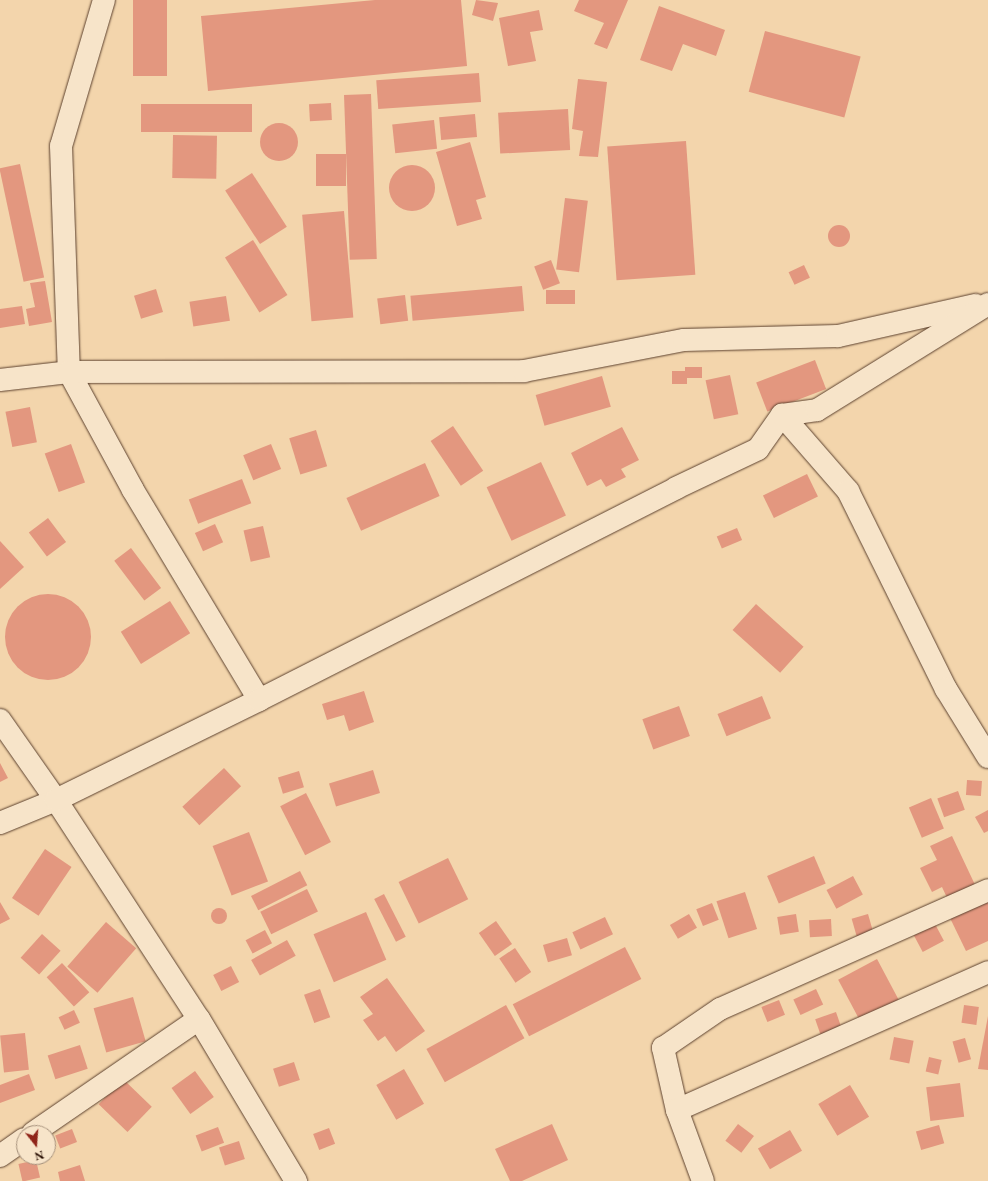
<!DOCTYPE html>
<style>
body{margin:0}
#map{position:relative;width:988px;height:1181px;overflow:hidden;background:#f3d5ac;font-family:"EB Garamond",serif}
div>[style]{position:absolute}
.building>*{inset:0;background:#e3977f;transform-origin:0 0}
.round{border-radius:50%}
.roads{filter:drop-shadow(0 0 1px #5d422f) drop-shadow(0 0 1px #5d422f)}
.street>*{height:22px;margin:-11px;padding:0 11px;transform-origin:11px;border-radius:11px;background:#f7e4c9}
span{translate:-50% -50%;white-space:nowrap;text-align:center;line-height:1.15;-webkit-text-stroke:4px #f7e4c9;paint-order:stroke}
.north{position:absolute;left:16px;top:1125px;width:40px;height:40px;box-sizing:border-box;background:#f7e4c9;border:1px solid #a5907b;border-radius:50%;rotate:163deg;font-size:11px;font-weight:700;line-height:16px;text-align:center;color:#2b1105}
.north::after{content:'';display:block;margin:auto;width:14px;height:18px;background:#8f2418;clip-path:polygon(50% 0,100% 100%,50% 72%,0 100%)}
</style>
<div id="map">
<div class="building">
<i style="left:133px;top:0;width:34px;height:76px"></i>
<i style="clip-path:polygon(375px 0,461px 0,467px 66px,208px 91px,201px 16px)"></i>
<i style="clip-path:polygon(476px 0,498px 3px,493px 21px,472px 15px)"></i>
<i style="clip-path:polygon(579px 0,628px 0,607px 49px,594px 44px,604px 23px,574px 11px)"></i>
<i style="clip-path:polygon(659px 6px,725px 30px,716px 56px,683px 44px,672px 71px,640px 60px)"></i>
<i style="clip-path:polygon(539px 10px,543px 30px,530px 32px,536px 61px,508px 66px,499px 18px)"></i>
<i style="left:765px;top:31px;width:99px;height:63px;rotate:15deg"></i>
<i style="left:479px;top:73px;width:29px;height:103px;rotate:86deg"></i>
<i style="clip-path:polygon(578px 79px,607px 82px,598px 157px,579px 156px,583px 131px,572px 129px)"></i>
<i style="left:371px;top:94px;width:165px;height:27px;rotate:88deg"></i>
<i style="left:331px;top:103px;width:17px;height:22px;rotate:87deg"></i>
<i style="left:252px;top:104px;width:28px;height:111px;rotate:90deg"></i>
<i style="left:568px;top:109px;width:41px;height:70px;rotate:87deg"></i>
<i style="left:475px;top:114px;width:23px;height:36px;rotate:85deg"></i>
<i style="left:434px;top:120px;width:29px;height:42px;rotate:84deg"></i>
<i class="round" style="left:260px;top:123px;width:38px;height:38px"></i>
<i style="left:173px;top:135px;width:44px;height:43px;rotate:1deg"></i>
<i style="left:686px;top:141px;width:134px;height:79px;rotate:86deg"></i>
<i style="clip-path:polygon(470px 142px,486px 197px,476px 200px,482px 219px,457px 226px,436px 152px)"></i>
<i style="left:316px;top:154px;width:30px;height:32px"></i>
<i style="left:20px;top:164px;width:116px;height:21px;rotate:78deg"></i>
<i class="round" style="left:389px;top:165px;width:46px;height:46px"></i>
<i style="left:252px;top:173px;width:64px;height:32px;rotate:57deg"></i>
<i style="left:565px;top:198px;width:23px;height:72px;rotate:7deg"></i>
<i style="left:344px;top:211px;width:107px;height:42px;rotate:85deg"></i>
<i class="round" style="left:828px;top:225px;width:22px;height:22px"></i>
<i style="left:253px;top:240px;width:65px;height:33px;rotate:58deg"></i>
<i style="left:551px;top:260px;width:25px;height:18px;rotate:69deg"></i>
<i style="left:804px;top:265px;width:14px;height:17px;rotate:65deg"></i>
<i style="clip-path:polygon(45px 281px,52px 322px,29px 326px,26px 309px,35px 307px,30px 283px)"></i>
<i style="left:522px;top:286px;width:25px;height:112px;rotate:85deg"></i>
<i style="left:156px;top:289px;width:24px;height:23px;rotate:73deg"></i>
<i style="left:575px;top:290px;width:14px;height:29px;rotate:90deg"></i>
<i style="left:405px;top:295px;width:26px;height:28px;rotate:83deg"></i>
<i style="left:226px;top:296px;width:25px;height:37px;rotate:81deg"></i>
<i style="clip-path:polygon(22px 306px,25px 324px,0 328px,0 309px)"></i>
<i style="left:815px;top:360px;width:31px;height:63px;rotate:69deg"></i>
<i style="clip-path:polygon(685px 367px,702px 367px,702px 378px,687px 378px,687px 384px,672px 384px,672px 371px,685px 371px)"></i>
<i style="left:730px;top:375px;width:40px;height:25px;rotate:78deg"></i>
<i style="left:602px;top:376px;width:32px;height:69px;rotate:74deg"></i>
<i style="left:30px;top:407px;width:36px;height:25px;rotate:79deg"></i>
<i style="left:453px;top:426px;width:54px;height:27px;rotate:56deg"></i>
<i style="clip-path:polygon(622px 427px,639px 460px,621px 469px,626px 477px,606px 487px,601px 479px,587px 486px,571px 453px)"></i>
<i style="left:316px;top:430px;width:38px;height:28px;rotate:73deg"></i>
<i style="left:71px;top:444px;width:41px;height:28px;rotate:70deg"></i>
<i style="left:271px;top:444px;width:27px;height:30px;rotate:68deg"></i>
<i style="left:541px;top:462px;width:59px;height:60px;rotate:65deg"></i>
<i style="left:425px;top:463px;width:36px;height:86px;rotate:66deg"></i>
<i style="left:807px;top:474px;width:25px;height:49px;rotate:64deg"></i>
<i style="left:242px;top:479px;width:26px;height:57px;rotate:69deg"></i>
<i style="left:48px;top:518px;width:30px;height:24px;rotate:53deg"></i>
<i style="left:215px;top:524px;width:20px;height:22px;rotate:66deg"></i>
<i style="left:263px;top:526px;width:32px;height:20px;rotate:77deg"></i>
<i style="left:737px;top:528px;width:13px;height:22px;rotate:67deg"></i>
<i style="clip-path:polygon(0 541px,24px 567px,0 589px)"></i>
<i style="left:131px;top:548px;width:50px;height:21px;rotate:53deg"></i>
<i class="round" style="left:5px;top:594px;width:86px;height:86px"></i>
<i style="left:170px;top:601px;width:38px;height:58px;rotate:58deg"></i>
<i style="left:756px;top:604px;width:64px;height:35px;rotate:42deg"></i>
<i style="clip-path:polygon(364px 691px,374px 722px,349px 731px,344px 715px,327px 720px,322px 704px)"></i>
<i style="left:762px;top:696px;width:24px;height:48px;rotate:68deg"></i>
<i style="left:679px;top:706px;width:32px;height:39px;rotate:70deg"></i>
<i style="clip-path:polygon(0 763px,8px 778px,0 782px)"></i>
<i style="left:224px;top:768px;width:25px;height:57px;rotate:47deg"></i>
<i style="left:373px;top:770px;width:24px;height:46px;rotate:73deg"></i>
<i style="left:299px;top:771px;width:17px;height:22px;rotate:73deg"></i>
<i style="left:967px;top:780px;width:15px;height:15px;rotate:4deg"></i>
<i style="left:958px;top:791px;width:20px;height:22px;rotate:70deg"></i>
<i style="left:306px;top:793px;width:55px;height:29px;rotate:63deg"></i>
<i style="left:931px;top:798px;width:33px;height:24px;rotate:67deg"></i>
<i style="clip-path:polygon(988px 810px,988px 831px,984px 833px,975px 817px)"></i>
<i style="left:249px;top:832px;width:53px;height:39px;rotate:69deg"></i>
<i style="clip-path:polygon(952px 836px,977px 889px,949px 902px,942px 887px,932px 892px,920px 868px,937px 860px,930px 846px)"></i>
<i style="left:45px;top:849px;width:32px;height:59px;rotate:34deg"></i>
<i style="left:814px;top:856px;width:30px;height:51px;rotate:67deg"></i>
<i style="left:448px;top:858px;width:46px;height:55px;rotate:64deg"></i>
<i style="left:300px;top:871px;width:16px;height:55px;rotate:63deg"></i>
<i style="left:853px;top:876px;width:21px;height:30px;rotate:62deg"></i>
<i style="left:307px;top:889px;width:25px;height:52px;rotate:64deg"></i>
<i style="left:745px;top:892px;width:39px;height:30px;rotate:72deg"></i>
<i style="left:384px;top:894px;width:48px;height:11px;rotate:63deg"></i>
<i style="clip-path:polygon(988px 901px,988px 941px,966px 951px,950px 918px)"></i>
<i style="clip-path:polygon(0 902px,10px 919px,0 924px)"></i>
<i style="left:712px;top:903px;width:18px;height:17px;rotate:68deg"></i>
<i class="round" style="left:211px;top:908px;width:16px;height:16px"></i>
<i style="left:366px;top:912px;width:52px;height:57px;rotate:67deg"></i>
<i style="left:689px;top:914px;width:16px;height:22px;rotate:60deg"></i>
<i style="left:796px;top:914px;width:18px;height:19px;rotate:81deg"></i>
<i style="left:868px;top:914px;width:19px;height:17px;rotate:74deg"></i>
<i style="left:605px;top:917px;width:19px;height:36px;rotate:65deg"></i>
<i style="left:831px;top:919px;width:17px;height:22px;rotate:87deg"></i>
<i style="left:496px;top:921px;width:28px;height:21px;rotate:55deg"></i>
<i style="left:106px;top:922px;width:40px;height:59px;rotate:41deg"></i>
<i style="left:935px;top:924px;width:19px;height:24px;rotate:62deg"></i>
<i style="left:265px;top:930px;width:15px;height:22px;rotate:62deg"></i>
<i style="left:42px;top:934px;width:25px;height:32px;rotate:42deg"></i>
<i style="left:567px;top:938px;width:18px;height:25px;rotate:74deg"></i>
<i style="left:287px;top:940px;width:18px;height:41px;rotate:61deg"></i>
<i style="left:625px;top:947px;width:36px;height:126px;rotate:63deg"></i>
<i style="left:515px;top:948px;width:29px;height:19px;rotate:56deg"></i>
<i style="left:877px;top:959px;width:47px;height:44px;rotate:62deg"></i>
<i style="left:62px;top:963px;width:40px;height:21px;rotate:47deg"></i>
<i style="left:231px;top:966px;width:18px;height:20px;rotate:63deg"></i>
<i style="clip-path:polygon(387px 978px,425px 1031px,396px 1052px,385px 1036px,378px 1041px,363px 1020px,373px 1014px,360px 997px)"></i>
<i style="left:320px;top:989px;width:30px;height:17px;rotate:70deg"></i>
<i style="left:816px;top:989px;width:17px;height:25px;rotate:65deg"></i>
<i style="left:133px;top:997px;width:46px;height:41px;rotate:74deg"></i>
<i style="left:779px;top:1000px;width:16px;height:19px;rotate:68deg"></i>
<i style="left:506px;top:1005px;width:38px;height:91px;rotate:61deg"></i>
<i style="left:964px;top:1005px;width:15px;height:18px;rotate:8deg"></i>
<i style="left:74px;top:1010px;width:14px;height:17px;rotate:65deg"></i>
<i style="left:836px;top:1012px;width:21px;height:22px;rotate:71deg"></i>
<i style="clip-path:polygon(988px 1016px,988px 1070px,978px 1069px)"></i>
<i style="left:25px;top:1033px;width:37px;height:25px;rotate:84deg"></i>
<i style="left:894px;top:1037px;width:20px;height:23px;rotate:11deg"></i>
<i style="left:965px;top:1038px;width:22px;height:13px;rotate:74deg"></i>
<i style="left:80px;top:1045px;width:25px;height:34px;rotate:72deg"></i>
<i style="left:929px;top:1057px;width:13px;height:15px;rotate:13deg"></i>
<i style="left:294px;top:1062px;width:19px;height:22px;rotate:72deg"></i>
<i style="left:404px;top:1069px;width:40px;height:32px;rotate:60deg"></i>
<i style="left:195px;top:1071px;width:32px;height:29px;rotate:54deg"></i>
<i style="clip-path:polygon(29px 1074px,35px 1090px,0 1103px,0 1085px)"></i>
<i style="left:123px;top:1079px;width:40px;height:35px;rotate:44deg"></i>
<i style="left:960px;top:1083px;width:34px;height:34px;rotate:83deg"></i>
<i style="left:850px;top:1085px;width:37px;height:37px;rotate:59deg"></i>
<i style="clip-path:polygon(552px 1124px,568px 1160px,522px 1181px,510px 1181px,495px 1149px)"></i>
<i style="left:738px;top:1124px;width:20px;height:21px;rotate:37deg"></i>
<i style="left:939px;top:1125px;width:19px;height:24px;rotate:74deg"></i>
<i style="left:218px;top:1127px;width:17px;height:24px;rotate:69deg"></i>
<i style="left:329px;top:1128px;width:17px;height:17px;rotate:69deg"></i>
<i style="left:72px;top:1129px;width:14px;height:18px;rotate:69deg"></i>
<i style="left:790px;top:1130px;width:24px;height:37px;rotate:60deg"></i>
<i style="left:239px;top:1141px;width:19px;height:21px;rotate:72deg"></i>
<i style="left:36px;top:1160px;width:18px;height:18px;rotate:77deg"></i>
<i style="clip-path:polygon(80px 1165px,85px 1181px,60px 1181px,58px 1172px)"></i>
</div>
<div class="roads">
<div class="street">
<i style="left:104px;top:0;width:152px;rotate:106.4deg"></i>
<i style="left:61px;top:146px;width:226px;rotate:88deg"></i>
<i style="left:69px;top:372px;width:134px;rotate:61.5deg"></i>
<i style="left:133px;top:490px;width:245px;rotate:59deg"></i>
<i style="left:0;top:380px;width:69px;rotate:-6.6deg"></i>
<i style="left:69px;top:372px;width:455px;rotate:-0.1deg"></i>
<i style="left:524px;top:371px;width:163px;rotate:-11deg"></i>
<i style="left:684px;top:340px;width:154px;rotate:-1.5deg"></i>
<i style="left:838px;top:336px;width:141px;rotate:-12.7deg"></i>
<i style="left:782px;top:415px;width:101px;rotate:49deg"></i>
<i style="left:848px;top:491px;width:221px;rotate:63.7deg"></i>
<i style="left:946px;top:689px;width:80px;rotate:58.3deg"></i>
<i style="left:0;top:720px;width:98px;rotate:55deg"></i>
<i style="left:56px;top:800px;width:262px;rotate:56.9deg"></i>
<i style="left:199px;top:1019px;width:189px;rotate:59.1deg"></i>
<i style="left:0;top:823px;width:61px;rotate:-22.3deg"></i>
<i style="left:56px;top:800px;width:226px;rotate:-26.2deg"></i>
<i style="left:259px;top:700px;width:468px;rotate:-26.9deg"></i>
<i style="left:676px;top:488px;width:91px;rotate:-25.4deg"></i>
<i style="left:758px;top:449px;width:42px;rotate:-54.8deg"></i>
<i style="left:782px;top:415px;width:35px;rotate:-8deg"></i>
<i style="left:817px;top:410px;width:201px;rotate:-31.8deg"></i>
<i style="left:677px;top:1110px;width:64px;rotate:-102.7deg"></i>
<i style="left:663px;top:1048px;width:69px;rotate:-34.4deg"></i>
<i style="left:720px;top:1009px;width:293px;rotate:-23.9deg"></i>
<i style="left:33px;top:1133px;width:201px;rotate:-34.5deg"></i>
<i style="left:0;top:1156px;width:29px;rotate:-35deg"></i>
<i style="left:703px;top:1181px;width:76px;rotate:-110.1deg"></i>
<i style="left:677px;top:1110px;width:340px;rotate:-23.9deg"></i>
</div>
</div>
<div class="north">N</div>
</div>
